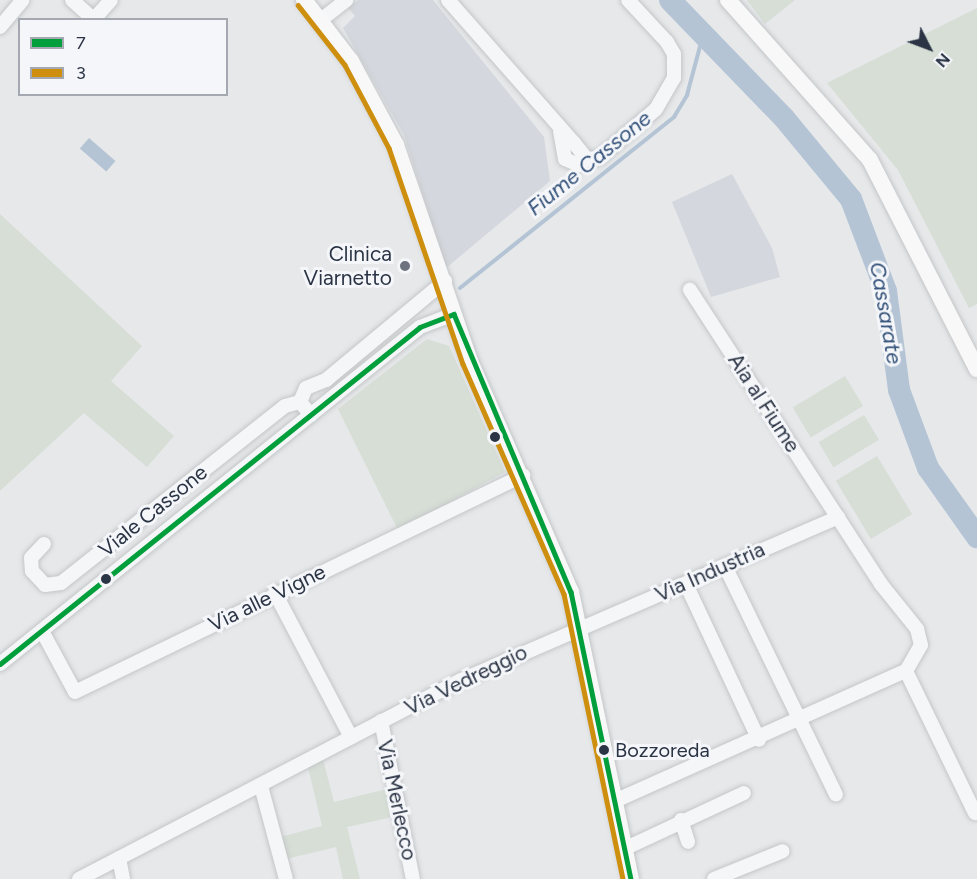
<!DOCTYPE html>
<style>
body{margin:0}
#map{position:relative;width:977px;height:879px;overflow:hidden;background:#e6e8ea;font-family:Figtree,sans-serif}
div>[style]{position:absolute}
.built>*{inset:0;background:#d4d7dd}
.green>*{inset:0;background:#d6ded6;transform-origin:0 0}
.water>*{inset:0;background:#b4c4d5;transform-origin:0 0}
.stream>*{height:4px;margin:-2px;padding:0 2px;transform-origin:2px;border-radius:2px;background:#b4c4d5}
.river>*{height:22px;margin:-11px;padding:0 11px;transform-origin:11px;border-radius:11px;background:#b4c4d5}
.roads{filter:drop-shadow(0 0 2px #c4c6c8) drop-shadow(0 0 2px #c4c6c8)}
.minor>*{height:14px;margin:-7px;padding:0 7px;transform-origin:7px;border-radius:7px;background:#f5f6f7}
.major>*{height:16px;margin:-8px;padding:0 8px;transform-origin:8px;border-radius:8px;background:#f8f8f8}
.bus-1>*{height:4.5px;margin:-2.25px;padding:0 2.25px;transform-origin:2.25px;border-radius:2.25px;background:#009f3c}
.bus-2>*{height:4.5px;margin:-2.25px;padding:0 2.25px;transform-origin:2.25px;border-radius:2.25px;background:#ce8f0e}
.dots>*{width:16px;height:16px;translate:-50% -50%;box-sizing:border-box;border:3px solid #f4f6f9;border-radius:50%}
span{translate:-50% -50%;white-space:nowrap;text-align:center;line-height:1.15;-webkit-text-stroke:6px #f4f6f9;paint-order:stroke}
.bus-label{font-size:20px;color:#2b3445}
.left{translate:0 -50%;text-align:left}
.poi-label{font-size:21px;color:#2b3445}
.right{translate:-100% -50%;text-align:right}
.street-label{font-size:21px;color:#2b3445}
.water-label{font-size:22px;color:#34527a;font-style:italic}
.legend{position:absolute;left:18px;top:18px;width:210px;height:78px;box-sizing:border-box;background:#f4f6f9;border:2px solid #a4a8b1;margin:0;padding:8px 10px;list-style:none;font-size:18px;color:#2b3445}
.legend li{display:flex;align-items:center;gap:12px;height:30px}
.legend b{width:30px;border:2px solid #a4a8b1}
.north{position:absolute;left:899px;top:18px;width:60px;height:60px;-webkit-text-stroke:4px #f4f6f9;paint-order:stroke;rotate:132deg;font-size:16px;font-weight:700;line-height:24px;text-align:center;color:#2b3445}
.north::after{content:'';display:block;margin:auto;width:21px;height:27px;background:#2b3445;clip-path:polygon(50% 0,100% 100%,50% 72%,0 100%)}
</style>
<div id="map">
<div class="built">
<i style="clip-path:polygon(358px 0,433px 0,544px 137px,550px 181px,446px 268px,404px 135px,343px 28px,355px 16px,348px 8px)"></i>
<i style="clip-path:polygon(732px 174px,772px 248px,780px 277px,711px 297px,672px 202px)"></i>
</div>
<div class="green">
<i style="clip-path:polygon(747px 0,795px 0,765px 24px)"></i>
<i style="clip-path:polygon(977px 8px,977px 304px,969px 308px,898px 170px,827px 83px)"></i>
<i style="clip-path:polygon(0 214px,142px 346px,111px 381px,174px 436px,147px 467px,84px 413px,0 491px)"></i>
<i style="clip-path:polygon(427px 339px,449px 346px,505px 472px,398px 530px,338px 409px)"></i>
<i style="left:845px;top:376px;width:35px;height:61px;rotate:59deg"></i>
<i style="left:864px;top:415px;width:29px;height:53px;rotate:59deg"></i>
<i style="left:877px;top:456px;width:68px;height:48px;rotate:59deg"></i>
<i style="clip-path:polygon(323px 759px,334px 802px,391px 788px,397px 816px,347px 827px,360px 879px,343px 879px,336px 847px,286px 859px,280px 837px,322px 826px,308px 767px)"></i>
</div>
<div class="water">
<i style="left:89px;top:138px;width:35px;height:14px;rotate:41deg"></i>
</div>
<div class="stream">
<i style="left:460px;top:288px;width:274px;rotate:-38.6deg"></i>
<i style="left:674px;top:117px;width:26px;rotate:-59deg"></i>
<i style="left:687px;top:95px;width:58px;rotate:-75deg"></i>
</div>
<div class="river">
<i style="left:670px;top:0;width:164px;rotate:46deg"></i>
<i style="left:784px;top:118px;width:105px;rotate:50.4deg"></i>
<i style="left:851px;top:199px;width:98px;rotate:69.2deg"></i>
<i style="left:886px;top:291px;width:100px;rotate:82.5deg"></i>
<i style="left:899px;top:390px;width:83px;rotate:69.6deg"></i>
<i style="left:928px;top:468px;width:85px;rotate:54.6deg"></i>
</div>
<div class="roads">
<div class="minor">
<i style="left:72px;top:0;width:30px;rotate:42deg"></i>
<i style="left:448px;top:0;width:191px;rotate:48.6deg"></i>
<i style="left:574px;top:143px;width:21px;rotate:51deg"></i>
<i style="left:587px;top:159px;width:10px;rotate:143deg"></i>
<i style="left:579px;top:165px;width:15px;rotate:-157deg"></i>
<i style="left:565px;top:159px;width:28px;rotate:-100deg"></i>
<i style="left:94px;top:19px;width:25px;rotate:-48deg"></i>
<i style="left:322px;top:19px;width:31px;rotate:-38deg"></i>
<i style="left:0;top:27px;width:35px;rotate:-50deg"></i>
<i style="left:587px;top:159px;width:12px;rotate:-5deg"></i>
<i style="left:599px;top:158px;width:75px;rotate:-40.7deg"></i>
<i style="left:656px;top:109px;width:36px;rotate:-60deg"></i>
<i style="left:674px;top:78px;width:24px;rotate:-90deg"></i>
<i style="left:674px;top:54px;width:14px;rotate:-120deg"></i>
<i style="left:667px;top:42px;width:57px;rotate:-132.9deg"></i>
<i style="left:300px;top:402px;width:15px;rotate:-67deg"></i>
<i style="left:306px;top:388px;width:22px;rotate:-22deg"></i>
<i style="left:326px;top:380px;width:155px;rotate:-39.8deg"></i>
<i style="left:44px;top:544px;width:19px;rotate:133deg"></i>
<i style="left:31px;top:558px;width:13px;rotate:86deg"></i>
<i style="left:32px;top:571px;width:19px;rotate:47deg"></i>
<i style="left:45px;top:585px;width:16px;rotate:-7deg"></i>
<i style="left:61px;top:583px;width:285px;rotate:-38.3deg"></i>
<i style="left:285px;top:406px;width:16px;rotate:-15deg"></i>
<i style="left:300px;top:402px;width:17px;rotate:50deg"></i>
<i style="left:725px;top:566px;width:254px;rotate:64.1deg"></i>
<i style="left:686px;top:584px;width:172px;rotate:64.9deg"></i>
<i style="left:275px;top:593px;width:163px;rotate:62.2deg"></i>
<i style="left:42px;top:631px;width:69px;rotate:61.6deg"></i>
<i style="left:75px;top:692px;width:498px;rotate:-25.8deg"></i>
<i style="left:0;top:664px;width:538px;rotate:-38.74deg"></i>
<i style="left:420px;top:327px;width:36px;rotate:-21deg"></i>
<i style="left:906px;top:671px;width:158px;rotate:64.1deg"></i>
<i style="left:381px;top:721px;width:161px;rotate:78.6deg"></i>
<i style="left:261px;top:786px;width:96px;rotate:75deg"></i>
<i style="left:617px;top:800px;width:316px;rotate:-24.1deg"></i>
<i style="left:906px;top:671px;width:30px;rotate:-60deg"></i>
<i style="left:921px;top:645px;width:16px;rotate:-104deg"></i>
<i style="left:917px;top:629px;width:58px;rotate:-128.7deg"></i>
<i style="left:881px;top:584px;width:351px;rotate:-123deg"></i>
<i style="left:681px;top:820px;width:23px;rotate:72deg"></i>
<i style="left:626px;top:848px;width:130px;rotate:-25deg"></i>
<i style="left:119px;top:858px;width:21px;rotate:79deg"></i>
<i style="left:79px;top:879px;width:432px;rotate:-27.5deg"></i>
<i style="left:462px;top:680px;width:410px;rotate:-23.4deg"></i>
<i style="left:714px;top:879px;width:74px;rotate:-22.1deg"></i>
</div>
<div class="major">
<i style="left:304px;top:0;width:77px;rotate:52.4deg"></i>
<i style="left:351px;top:61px;width:95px;rotate:61.8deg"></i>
<i style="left:396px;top:145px;width:228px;rotate:71.1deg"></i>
<i style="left:470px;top:361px;width:252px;rotate:66.4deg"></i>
<i style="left:571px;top:592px;width:293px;rotate:78.2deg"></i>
<i style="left:728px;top:0;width:214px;rotate:48.4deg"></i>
<i style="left:870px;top:160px;width:235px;rotate:62.9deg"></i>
</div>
</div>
<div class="bus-1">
<i style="left:454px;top:314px;width:302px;rotate:67.2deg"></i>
<i style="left:571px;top:592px;width:293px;rotate:78.2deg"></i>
<i style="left:0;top:664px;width:538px;rotate:-38.74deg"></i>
<i style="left:420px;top:327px;width:36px;rotate:-21deg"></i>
</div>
<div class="bus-2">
<i style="left:298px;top:5px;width:76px;rotate:51.9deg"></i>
<i style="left:345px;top:65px;width:94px;rotate:62.1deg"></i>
<i style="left:389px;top:148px;width:228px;rotate:71.1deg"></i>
<i style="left:463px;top:364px;width:251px;rotate:66.3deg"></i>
<i style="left:564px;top:594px;width:291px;rotate:78.3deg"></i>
</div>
<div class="dots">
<i style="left:405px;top:266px;background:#6c737f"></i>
<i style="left:495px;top:437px;background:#2b3445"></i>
<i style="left:106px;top:579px;background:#2b3445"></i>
<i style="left:604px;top:750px;background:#2b3445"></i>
</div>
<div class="bus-label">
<span class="left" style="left:615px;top:750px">Bozzoreda</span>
</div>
<div class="poi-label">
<span class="right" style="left:392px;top:266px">Clinica<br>Viarnetto</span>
</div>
<div class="street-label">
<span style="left:764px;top:403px;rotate:57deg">Aia al Fiume</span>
<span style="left:153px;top:511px;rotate:-39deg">Viale Cassone</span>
<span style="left:710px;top:572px;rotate:-24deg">Via Industria</span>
<span style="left:267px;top:598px;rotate:-26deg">Via alle Vigne</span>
<span style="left:466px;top:680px;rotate:-26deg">Via Vedreggio</span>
<span style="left:397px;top:800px;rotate:78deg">Via Merlecco</span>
</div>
<div class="water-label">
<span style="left:589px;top:163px;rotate:-39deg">Fiume Cassone</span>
<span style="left:886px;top:313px;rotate:80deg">Cassarate</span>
</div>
<ul class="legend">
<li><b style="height:8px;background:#009f3c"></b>7</li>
<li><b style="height:8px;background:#ce8f0e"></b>3</li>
</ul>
<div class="north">N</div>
</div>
